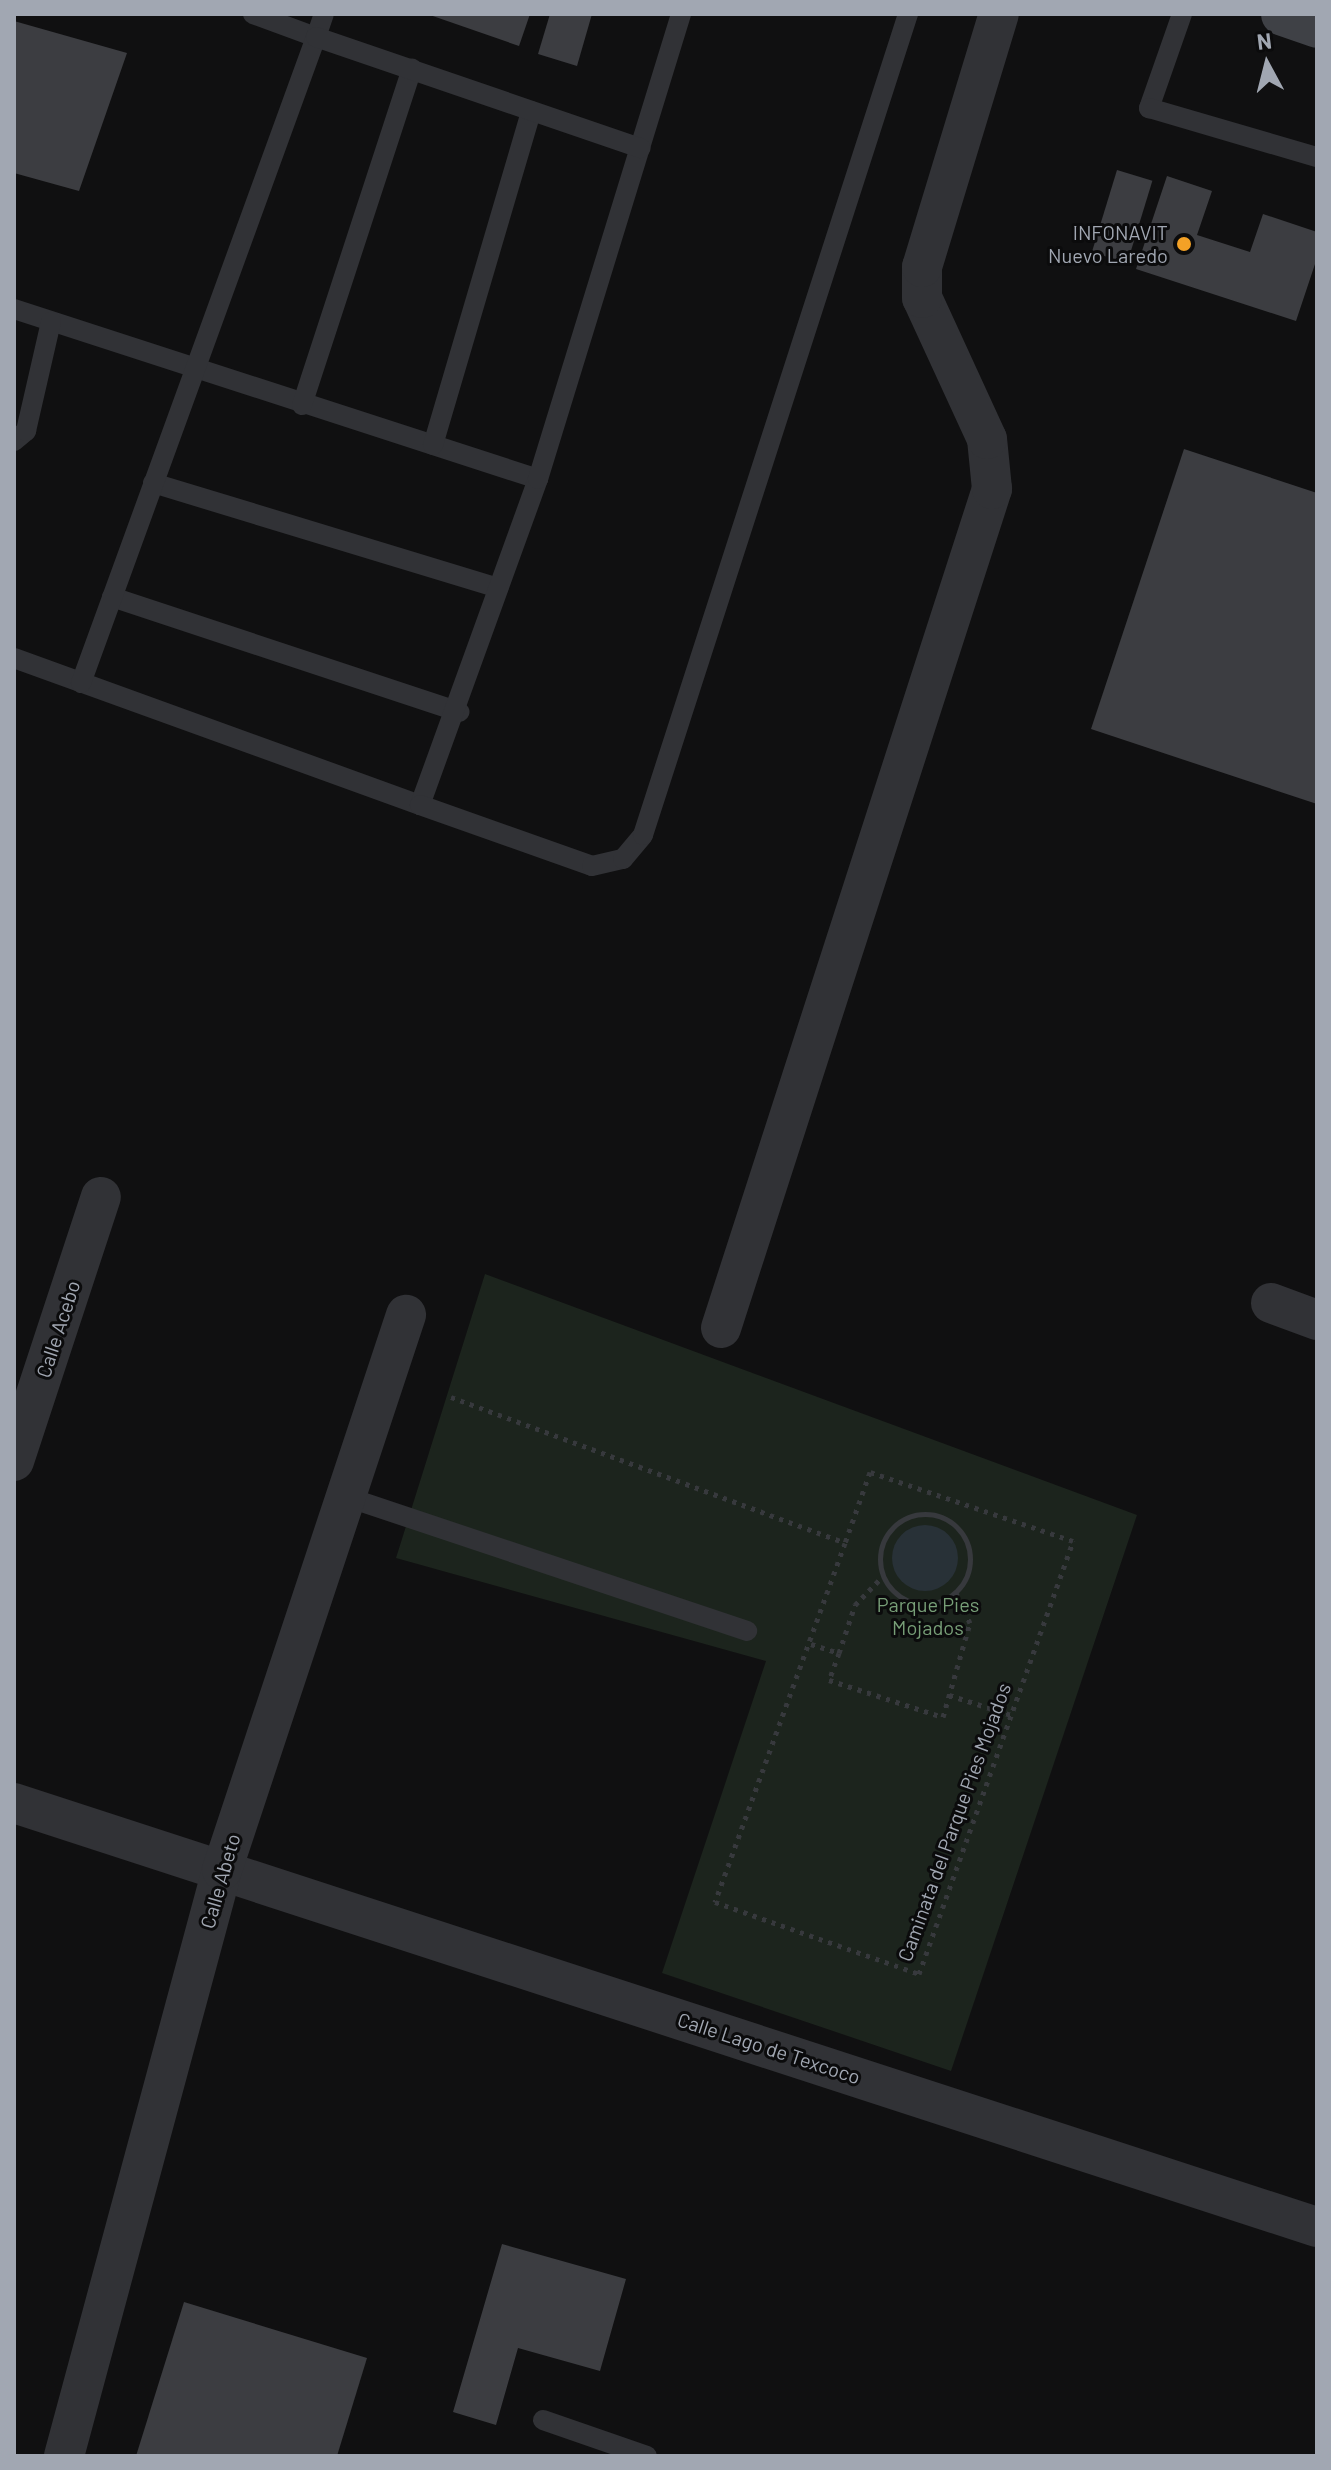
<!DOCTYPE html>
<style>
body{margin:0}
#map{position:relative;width:1331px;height:2470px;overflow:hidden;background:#101011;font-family:Barlow,sans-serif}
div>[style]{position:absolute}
.green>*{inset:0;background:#1c241d}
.water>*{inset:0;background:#283137}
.round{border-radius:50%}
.building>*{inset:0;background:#3c3d41;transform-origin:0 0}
.path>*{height:5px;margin-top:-2.5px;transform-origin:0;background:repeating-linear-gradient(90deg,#37393d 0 4px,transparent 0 10px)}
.path>.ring{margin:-2.5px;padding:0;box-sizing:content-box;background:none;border:5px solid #37393d;border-radius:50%}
.lane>*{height:20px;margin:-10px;padding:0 10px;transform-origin:10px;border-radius:10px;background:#313236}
.street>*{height:40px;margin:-20px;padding:0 20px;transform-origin:20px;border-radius:20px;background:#313236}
.secondary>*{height:44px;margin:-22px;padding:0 22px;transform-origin:22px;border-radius:22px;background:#3f4146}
.dots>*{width:22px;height:22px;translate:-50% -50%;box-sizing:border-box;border:4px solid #0b0b0c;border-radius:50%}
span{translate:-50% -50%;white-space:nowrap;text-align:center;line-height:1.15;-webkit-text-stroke:6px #0b0b0c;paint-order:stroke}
.poi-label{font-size:20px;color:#a1a7b2}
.right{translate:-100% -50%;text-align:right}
.street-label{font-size:20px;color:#a1a7b2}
.park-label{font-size:20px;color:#779e77}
.frame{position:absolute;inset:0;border:16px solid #a1a7b2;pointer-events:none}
.north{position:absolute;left:1227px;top:24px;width:80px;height:80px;-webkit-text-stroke:6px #0b0b0c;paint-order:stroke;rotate:353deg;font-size:22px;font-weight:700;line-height:32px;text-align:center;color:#a1a7b2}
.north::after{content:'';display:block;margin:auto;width:28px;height:36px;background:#a1a7b2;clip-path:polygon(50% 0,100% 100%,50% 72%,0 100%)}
</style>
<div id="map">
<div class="green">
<i style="clip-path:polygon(485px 1274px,1137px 1515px,951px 2071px,662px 1973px,766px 1661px,396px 1558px)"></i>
</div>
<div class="water">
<i class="round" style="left:892px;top:1525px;width:66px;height:66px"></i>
</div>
<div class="building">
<i style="clip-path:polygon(427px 14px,530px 14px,519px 46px)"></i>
<i style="clip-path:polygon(550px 14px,592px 14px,577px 66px,538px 54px)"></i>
<i style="clip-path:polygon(14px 21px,127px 53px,79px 191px,14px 173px)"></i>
<i style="left:1117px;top:170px;width:37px;height:86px;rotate:17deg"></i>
<i style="clip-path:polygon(1167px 176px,1212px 191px,1197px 235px,1250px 252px,1263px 214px,1317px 232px,1317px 258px,1296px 321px,1136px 269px)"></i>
<i style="clip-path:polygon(1184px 449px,1317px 493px,1317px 804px,1091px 729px)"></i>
<i style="clip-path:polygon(502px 2244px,626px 2279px,600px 2371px,518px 2348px,496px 2425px,453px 2412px)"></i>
<i style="clip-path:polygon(184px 2302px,367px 2358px,337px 2456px,136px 2456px)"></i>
</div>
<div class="path">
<i style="left:451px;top:1397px;width:420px;rotate:20.3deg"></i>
<i style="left:845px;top:1543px;width:382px;rotate:109.9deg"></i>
<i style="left:715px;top:1902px;width:216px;rotate:19.4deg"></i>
<i style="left:919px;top:1974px;width:460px;rotate:-70.4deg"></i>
<i style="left:1073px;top:1541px;width:214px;rotate:-161.2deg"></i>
<i style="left:870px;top:1472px;width:75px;rotate:109.4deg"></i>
<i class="ring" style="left:880px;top:1514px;width:85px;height:85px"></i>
<i style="left:811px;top:1644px;width:29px;rotate:18deg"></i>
<i style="left:839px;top:1653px;width:51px;rotate:-71.6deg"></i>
<i style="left:855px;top:1605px;width:40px;rotate:-46deg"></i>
<i style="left:839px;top:1653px;width:29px;rotate:110deg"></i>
<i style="left:829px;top:1680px;width:120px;rotate:18deg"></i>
<i style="left:943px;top:1717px;width:98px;rotate:-74deg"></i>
<i style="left:970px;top:1623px;width:33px;rotate:-115deg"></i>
<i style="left:949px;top:1695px;width:65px;rotate:17.9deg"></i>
</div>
<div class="lane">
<i style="left:253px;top:14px;width:67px;rotate:20.1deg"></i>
<i style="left:316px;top:37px;width:24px;rotate:-71deg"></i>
<i style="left:1182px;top:14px;width:100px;rotate:109.3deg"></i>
<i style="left:1149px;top:108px;width:175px;rotate:16.3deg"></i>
<i style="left:14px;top:309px;width:551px;rotate:17.97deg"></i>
<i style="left:302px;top:405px;width:354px;rotate:-71.9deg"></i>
<i style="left:14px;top:441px;width:16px;rotate:-40deg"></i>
<i style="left:26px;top:431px;width:112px;rotate:-77.1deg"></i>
<i style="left:433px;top:445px;width:348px;rotate:-73.6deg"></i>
<i style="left:153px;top:483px;width:361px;rotate:16.9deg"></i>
<i style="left:112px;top:597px;width:366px;rotate:18.3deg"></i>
<i style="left:14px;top:658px;width:432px;rotate:19.9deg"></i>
<i style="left:420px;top:805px;width:347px;rotate:-70.1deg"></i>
<i style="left:538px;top:479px;width:486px;rotate:-72.9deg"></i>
<i style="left:81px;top:683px;width:687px;rotate:-70.01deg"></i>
<i style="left:316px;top:37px;width:343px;rotate:18.9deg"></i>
<i style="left:420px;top:805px;width:182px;rotate:19.5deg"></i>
<i style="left:592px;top:866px;width:32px;rotate:-13deg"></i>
<i style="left:623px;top:859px;width:31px;rotate:-50deg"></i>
<i style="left:643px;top:835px;width:863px;rotate:-72.11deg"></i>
<i style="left:347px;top:1497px;width:422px;rotate:18.5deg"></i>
<i style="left:543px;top:2420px;width:110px;rotate:19.1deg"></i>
</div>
<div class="street">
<i style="left:1271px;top:1303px;width:49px;rotate:20.3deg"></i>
<i style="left:721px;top:1328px;width:882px;rotate:-72.1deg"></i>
<i style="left:992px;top:489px;width:50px;rotate:-95.7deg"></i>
<i style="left:987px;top:439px;width:155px;rotate:-114.7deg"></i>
<i style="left:922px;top:298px;width:31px;rotate:-90deg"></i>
<i style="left:922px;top:267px;width:264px;rotate:-73.1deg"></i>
<i style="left:14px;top:1461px;width:278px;rotate:-71.8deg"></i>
<i style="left:14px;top:1803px;width:1370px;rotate:18.03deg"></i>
<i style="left:64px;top:2456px;width:607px;rotate:-74.91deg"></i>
<i style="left:222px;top:1870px;width:585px;rotate:-71.66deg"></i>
</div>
<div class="secondary">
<i style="left:1283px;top:14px;width:36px;rotate:19deg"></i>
</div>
<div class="dots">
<i style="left:1184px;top:244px;background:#f3a126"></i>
</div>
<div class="poi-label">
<span class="right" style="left:1168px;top:244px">INFONAVIT<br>Nuevo Laredo</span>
</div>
<div class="street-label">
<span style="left:58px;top:1329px;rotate:-72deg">Calle Acebo</span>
<span style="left:954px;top:1822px;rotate:-70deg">Caminata del Parque Pies Mojados</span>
<span style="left:220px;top:1881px;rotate:-74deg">Calle Abeto</span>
<span style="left:769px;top:2048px;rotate:18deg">Calle Lago de Texcoco</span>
</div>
<div class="park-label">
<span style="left:928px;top:1616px">Parque Pies<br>Mojados</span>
</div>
<div class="frame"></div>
<div class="north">N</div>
</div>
